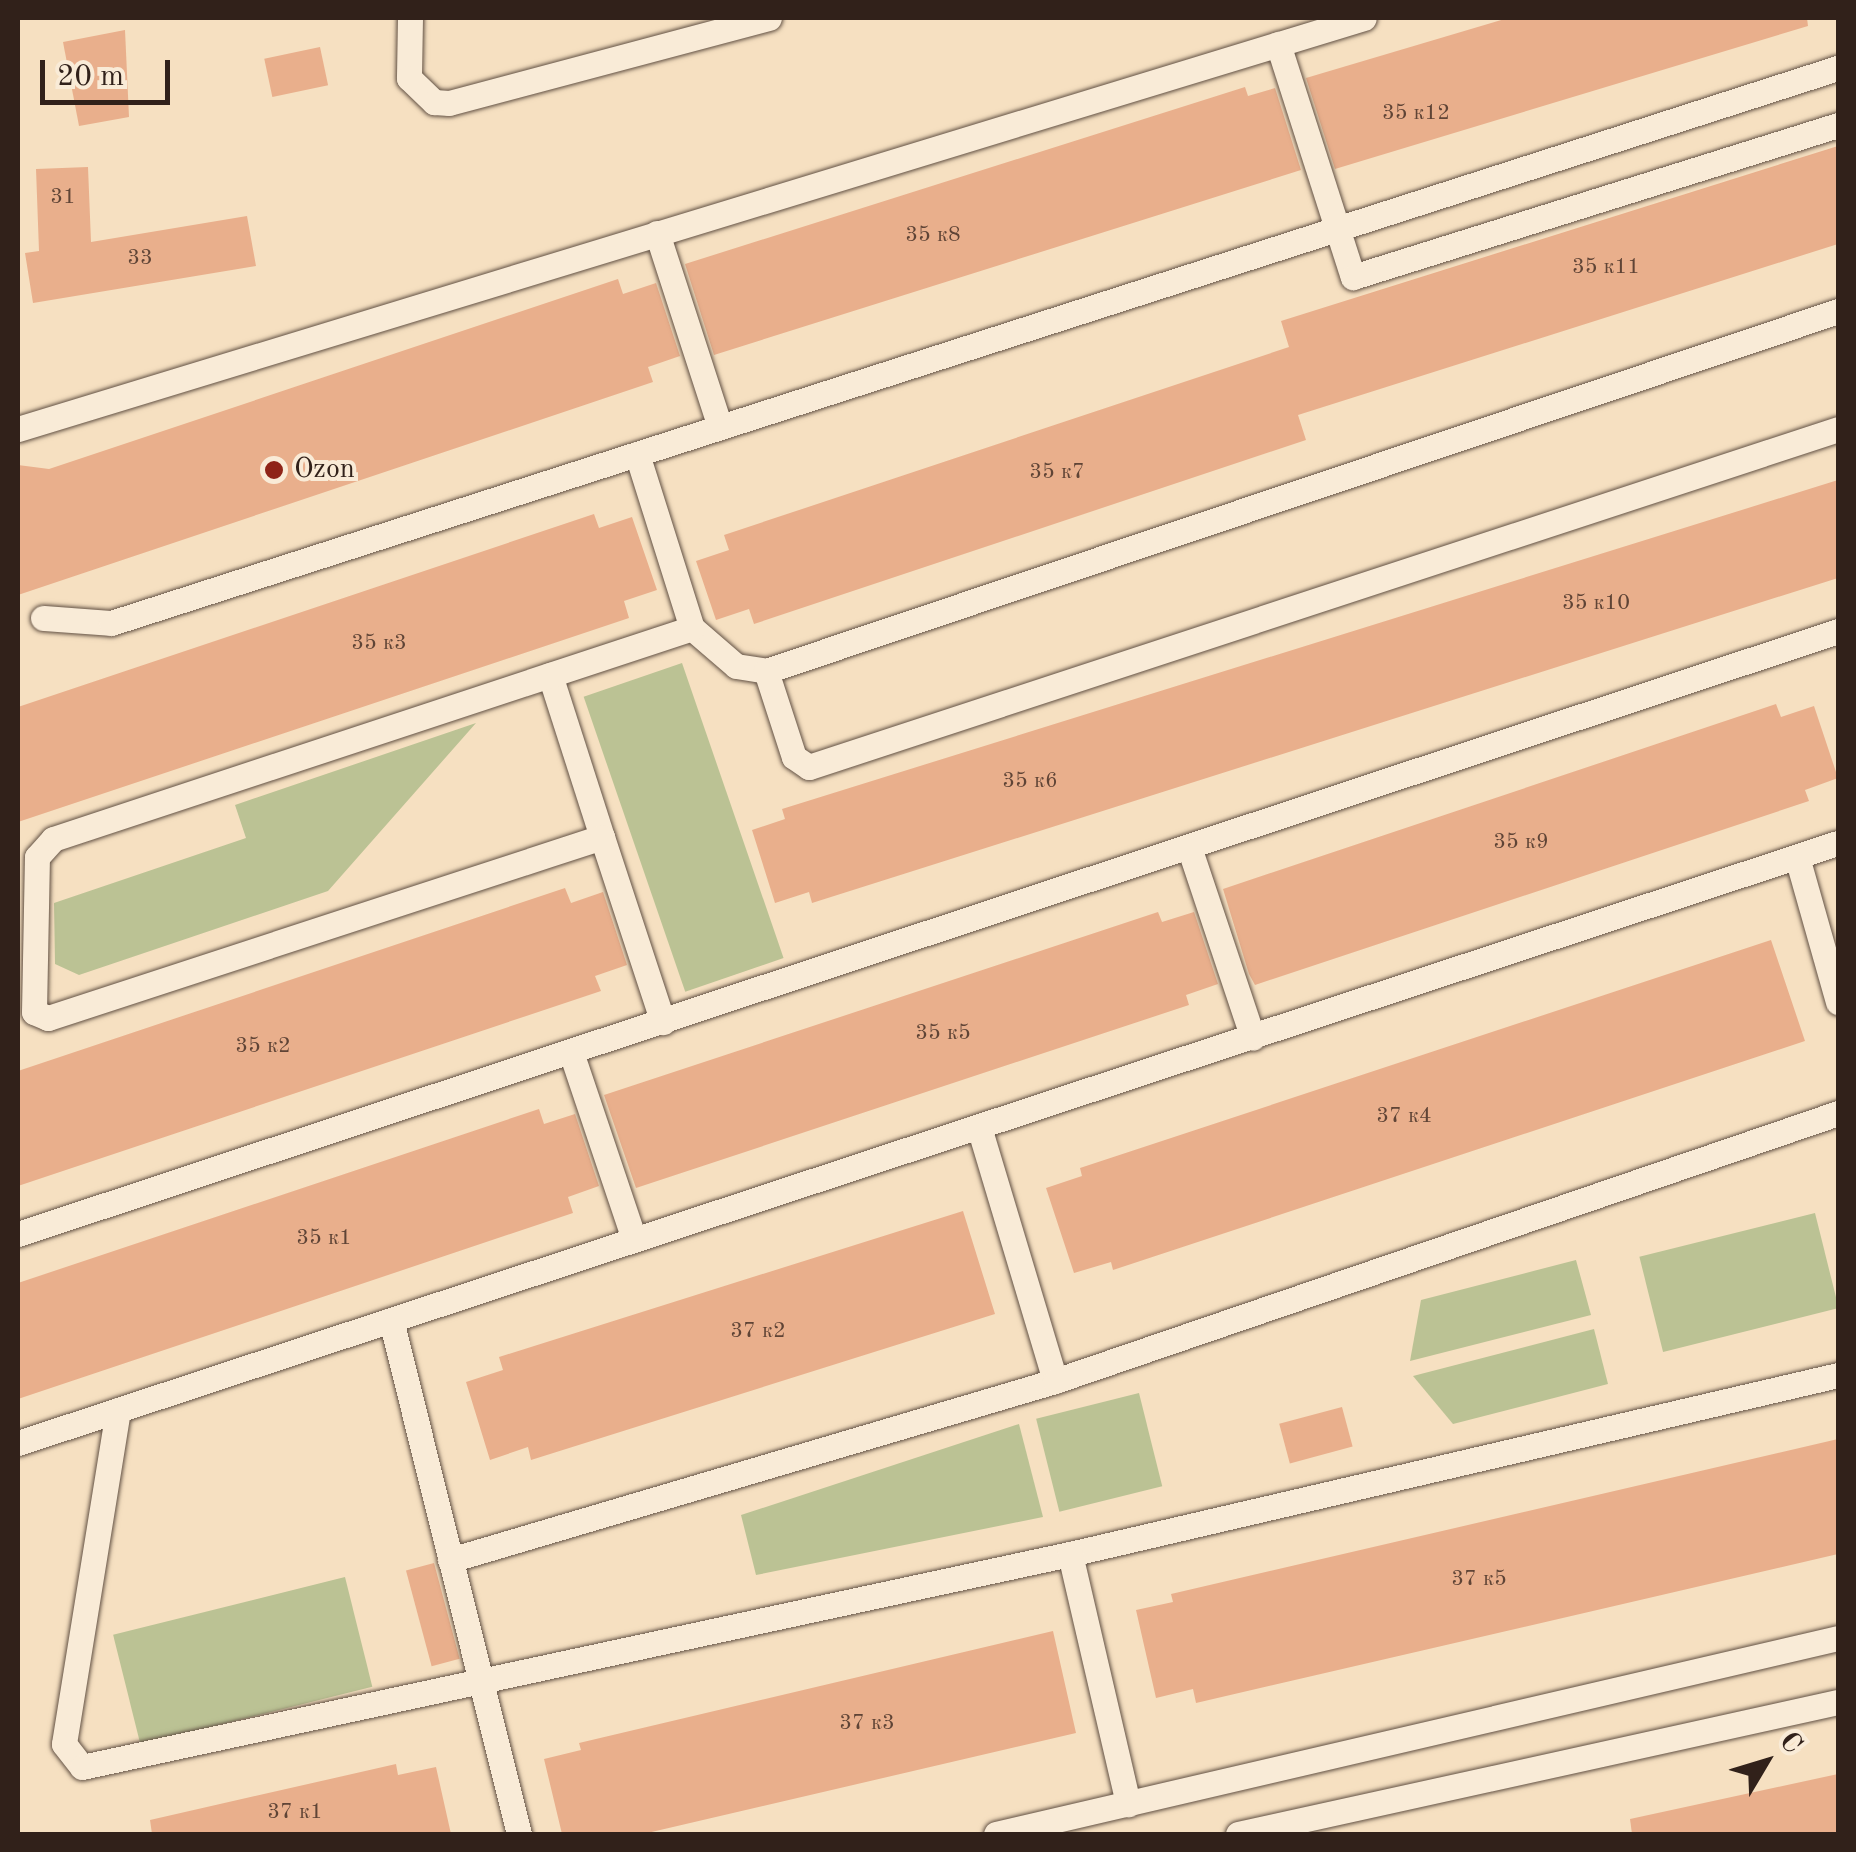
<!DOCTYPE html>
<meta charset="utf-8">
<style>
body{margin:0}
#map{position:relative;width:1856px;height:1852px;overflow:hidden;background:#f6e0c1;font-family:"Old Standard TT",serif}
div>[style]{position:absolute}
.green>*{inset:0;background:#bbc294;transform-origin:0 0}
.building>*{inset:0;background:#e9af8c;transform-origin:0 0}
.roads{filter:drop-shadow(0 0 2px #625144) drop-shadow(0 0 2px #625144)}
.service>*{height:25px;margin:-12.5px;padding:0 12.5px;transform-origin:12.5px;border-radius:12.5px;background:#f9ebd7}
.dots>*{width:28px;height:28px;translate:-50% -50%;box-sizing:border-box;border:5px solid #f9ebd7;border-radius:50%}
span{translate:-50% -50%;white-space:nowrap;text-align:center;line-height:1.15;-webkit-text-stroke:8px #f9ebd7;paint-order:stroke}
.number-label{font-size:22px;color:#5f4436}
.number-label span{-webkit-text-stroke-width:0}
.poi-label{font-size:28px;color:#31211a}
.left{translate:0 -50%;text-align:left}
.frame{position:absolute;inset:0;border:20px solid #31211a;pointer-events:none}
.north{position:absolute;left:1716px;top:1712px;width:100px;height:100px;-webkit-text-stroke:8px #f9ebd7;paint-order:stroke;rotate:52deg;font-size:28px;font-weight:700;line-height:40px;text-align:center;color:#31211a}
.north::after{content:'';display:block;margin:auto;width:35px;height:45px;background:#31211a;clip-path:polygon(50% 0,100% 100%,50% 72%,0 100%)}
.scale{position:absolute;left:40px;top:60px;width:130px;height:45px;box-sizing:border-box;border:5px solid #31211a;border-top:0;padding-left:12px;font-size:30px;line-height:35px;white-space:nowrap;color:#31211a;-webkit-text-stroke:8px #f9ebd7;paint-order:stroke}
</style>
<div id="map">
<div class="green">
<i style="left:682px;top:663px;width:312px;height:104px;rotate:71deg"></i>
<i style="clip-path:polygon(476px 723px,328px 891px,79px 975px,55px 964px,54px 903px,246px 838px,235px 805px)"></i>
<i style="left:1815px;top:1213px;width:98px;height:181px;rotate:76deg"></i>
<i style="clip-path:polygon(1576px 1260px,1591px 1315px,1410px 1361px,1421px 1300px)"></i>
<i style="clip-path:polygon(1594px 1329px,1608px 1384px,1453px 1424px,1413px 1376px)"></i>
<i style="left:1139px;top:1393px;width:96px;height:106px;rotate:76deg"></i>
<i style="clip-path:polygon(1019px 1424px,1043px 1517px,756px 1575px,741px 1515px)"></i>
<i style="left:345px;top:1577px;width:113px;height:239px;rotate:76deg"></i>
</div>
<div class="building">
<i style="clip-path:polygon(1508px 18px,1807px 18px,1808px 26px,1335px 169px,1306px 78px)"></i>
<i style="clip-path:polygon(125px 30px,129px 117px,79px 126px,63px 42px)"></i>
<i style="left:320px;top:47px;width:39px;height:57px;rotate:78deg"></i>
<i style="clip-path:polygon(1245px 87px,1248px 96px,1275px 88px,1301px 170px,714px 355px,685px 264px)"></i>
<i style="clip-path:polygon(1838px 146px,1838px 244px,1298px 415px,1306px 440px,754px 624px,749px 609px,716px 620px,696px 561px,729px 550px,724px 535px,1289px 347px,1281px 321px)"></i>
<i style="clip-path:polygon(88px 167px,91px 242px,247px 216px,256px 266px,33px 303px,25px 253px,39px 251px,36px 169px)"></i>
<i style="clip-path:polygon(618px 279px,623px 294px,656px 283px,680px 356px,648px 367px,653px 382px,18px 595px,18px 465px,49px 469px)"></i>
<i style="clip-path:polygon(1838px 480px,1838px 578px,812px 903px,809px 892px,775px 903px,752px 830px,785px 819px,782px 809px)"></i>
<i style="clip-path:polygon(594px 514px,599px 528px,632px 517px,657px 590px,624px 601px,629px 618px,18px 822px,18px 707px)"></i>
<i style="clip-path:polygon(1776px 704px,1781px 717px,1814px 706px,1838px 778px,1805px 790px,1809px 801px,1255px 985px,1249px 974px,1223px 889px)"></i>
<i style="clip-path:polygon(565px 888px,571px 903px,603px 892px,627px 965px,595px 976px,601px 991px,18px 1186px,18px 1071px)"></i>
<i style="clip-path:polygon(1158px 912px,1162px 922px,1194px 912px,1218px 984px,1186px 995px,1189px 1005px,636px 1188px,604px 1095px)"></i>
<i style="clip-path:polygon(1771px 940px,1805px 1041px,1113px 1270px,1111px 1262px,1074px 1273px,1046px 1188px,1082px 1176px,1080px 1168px)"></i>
<i style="clip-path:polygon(539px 1109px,544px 1124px,575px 1114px,599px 1186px,568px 1197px,573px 1213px,18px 1399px,18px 1283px)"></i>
<i style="clip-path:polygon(963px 1211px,995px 1314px,531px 1460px,528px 1447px,490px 1460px,466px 1382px,503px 1370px,499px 1357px)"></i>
<i style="left:1342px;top:1407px;width:41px;height:65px;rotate:75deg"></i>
<i style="clip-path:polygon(1838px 1439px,1838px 1554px,1196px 1703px,1193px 1689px,1156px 1698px,1136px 1610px,1173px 1602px,1171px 1594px)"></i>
<i style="left:434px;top:1563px;width:99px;height:29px;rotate:75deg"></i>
<i style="clip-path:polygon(1053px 1631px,1076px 1733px,643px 1834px,562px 1834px,544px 1759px,581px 1750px,579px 1743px)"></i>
<i style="clip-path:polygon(396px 1764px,398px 1775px,436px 1767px,451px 1834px,152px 1834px,150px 1820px)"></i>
<i style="clip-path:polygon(1838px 1774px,1838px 1834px,1632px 1834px,1630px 1819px)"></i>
</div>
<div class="roads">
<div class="service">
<i style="left:410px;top:18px;width:60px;rotate:91deg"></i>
<i style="left:409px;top:78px;width:35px;rotate:44deg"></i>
<i style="left:434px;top:102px;width:15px;rotate:4deg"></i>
<i style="left:449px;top:103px;width:331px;rotate:-14.9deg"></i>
<i style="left:1278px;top:44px;width:245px;rotate:72.2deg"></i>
<i style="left:1353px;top:277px;width:508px;rotate:-17.4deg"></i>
<i style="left:657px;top:233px;width:204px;rotate:72deg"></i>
<i style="left:18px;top:429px;width:1407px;rotate:-16.98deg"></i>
<i style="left:637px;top:454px;width:182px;rotate:72.5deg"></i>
<i style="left:692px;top:628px;width:58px;rotate:40.8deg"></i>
<i style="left:736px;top:666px;width:30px;rotate:9deg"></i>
<i style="left:766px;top:671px;width:1131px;rotate:-18.56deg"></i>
<i style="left:43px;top:618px;width:68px;rotate:4.2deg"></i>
<i style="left:111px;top:623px;width:1814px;rotate:-17.82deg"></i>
<i style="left:766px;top:671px;width:90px;rotate:72deg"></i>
<i style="left:794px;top:757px;width:18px;rotate:34deg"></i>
<i style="left:809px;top:767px;width:1083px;rotate:-18.18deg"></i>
<i style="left:550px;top:675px;width:170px;rotate:72.2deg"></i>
<i style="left:602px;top:837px;width:583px;rotate:161.91deg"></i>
<i style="left:48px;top:1018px;width:15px;rotate:-157deg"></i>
<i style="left:34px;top:1012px;width:155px;rotate:-88.9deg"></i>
<i style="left:37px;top:857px;width:24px;rotate:-48deg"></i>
<i style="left:53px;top:839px;width:673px;rotate:-18.27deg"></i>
<i style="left:602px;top:837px;width:195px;rotate:71.8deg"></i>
<i style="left:1189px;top:847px;width:201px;rotate:71.5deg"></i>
<i style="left:1797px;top:857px;width:151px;rotate:74.2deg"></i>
<i style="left:571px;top:1052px;width:197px;rotate:71.4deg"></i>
<i style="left:979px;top:1127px;width:265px;rotate:73.3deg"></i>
<i style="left:18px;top:1234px;width:1917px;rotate:-18.33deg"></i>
<i style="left:391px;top:1320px;width:530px;rotate:76.02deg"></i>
<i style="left:118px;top:1410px;width:338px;rotate:99.2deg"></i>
<i style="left:64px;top:1744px;width:29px;rotate:52deg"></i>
<i style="left:82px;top:1767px;width:1011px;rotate:-12.17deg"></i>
<i style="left:1070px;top:1554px;width:789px;rotate:-13.12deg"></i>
<i style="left:18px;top:1443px;width:1916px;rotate:-18.25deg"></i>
<i style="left:1070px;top:1554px;width:257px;rotate:76.9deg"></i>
<i style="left:450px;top:1560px;width:631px;rotate:-16.48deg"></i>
<i style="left:1055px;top:1381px;width:828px;rotate:-18.89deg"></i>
<i style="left:996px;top:1834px;width:865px;rotate:-13.1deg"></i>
<i style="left:1238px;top:1834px;width:614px;rotate:-12.41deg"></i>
</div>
</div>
<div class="dots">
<i style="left:274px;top:470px;background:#8f2418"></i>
</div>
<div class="number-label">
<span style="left:1416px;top:114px">35 к12</span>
<span style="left:63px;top:198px">31</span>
<span style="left:933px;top:236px">35 к8</span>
<span style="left:140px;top:259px">33</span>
<span style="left:1606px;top:268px">35 к11</span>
<span style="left:1057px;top:473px">35 к7</span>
<span style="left:1596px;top:604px">35 к10</span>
<span style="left:379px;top:644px">35 к3</span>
<span style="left:1030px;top:782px">35 к6</span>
<span style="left:1521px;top:843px">35 к9</span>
<span style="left:943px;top:1034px">35 к5</span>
<span style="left:263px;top:1047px">35 к2</span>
<span style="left:1404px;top:1117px">37 к4</span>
<span style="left:324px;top:1239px">35 к1</span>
<span style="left:758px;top:1332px">37 к2</span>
<span style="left:1479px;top:1580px">37 к5</span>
<span style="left:867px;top:1724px">37 к3</span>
<span style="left:295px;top:1813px">37 к1</span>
</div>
<div class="poi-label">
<span class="left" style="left:294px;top:470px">Ozon</span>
</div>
<div class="frame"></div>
<div class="north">С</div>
<div class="scale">20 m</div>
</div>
